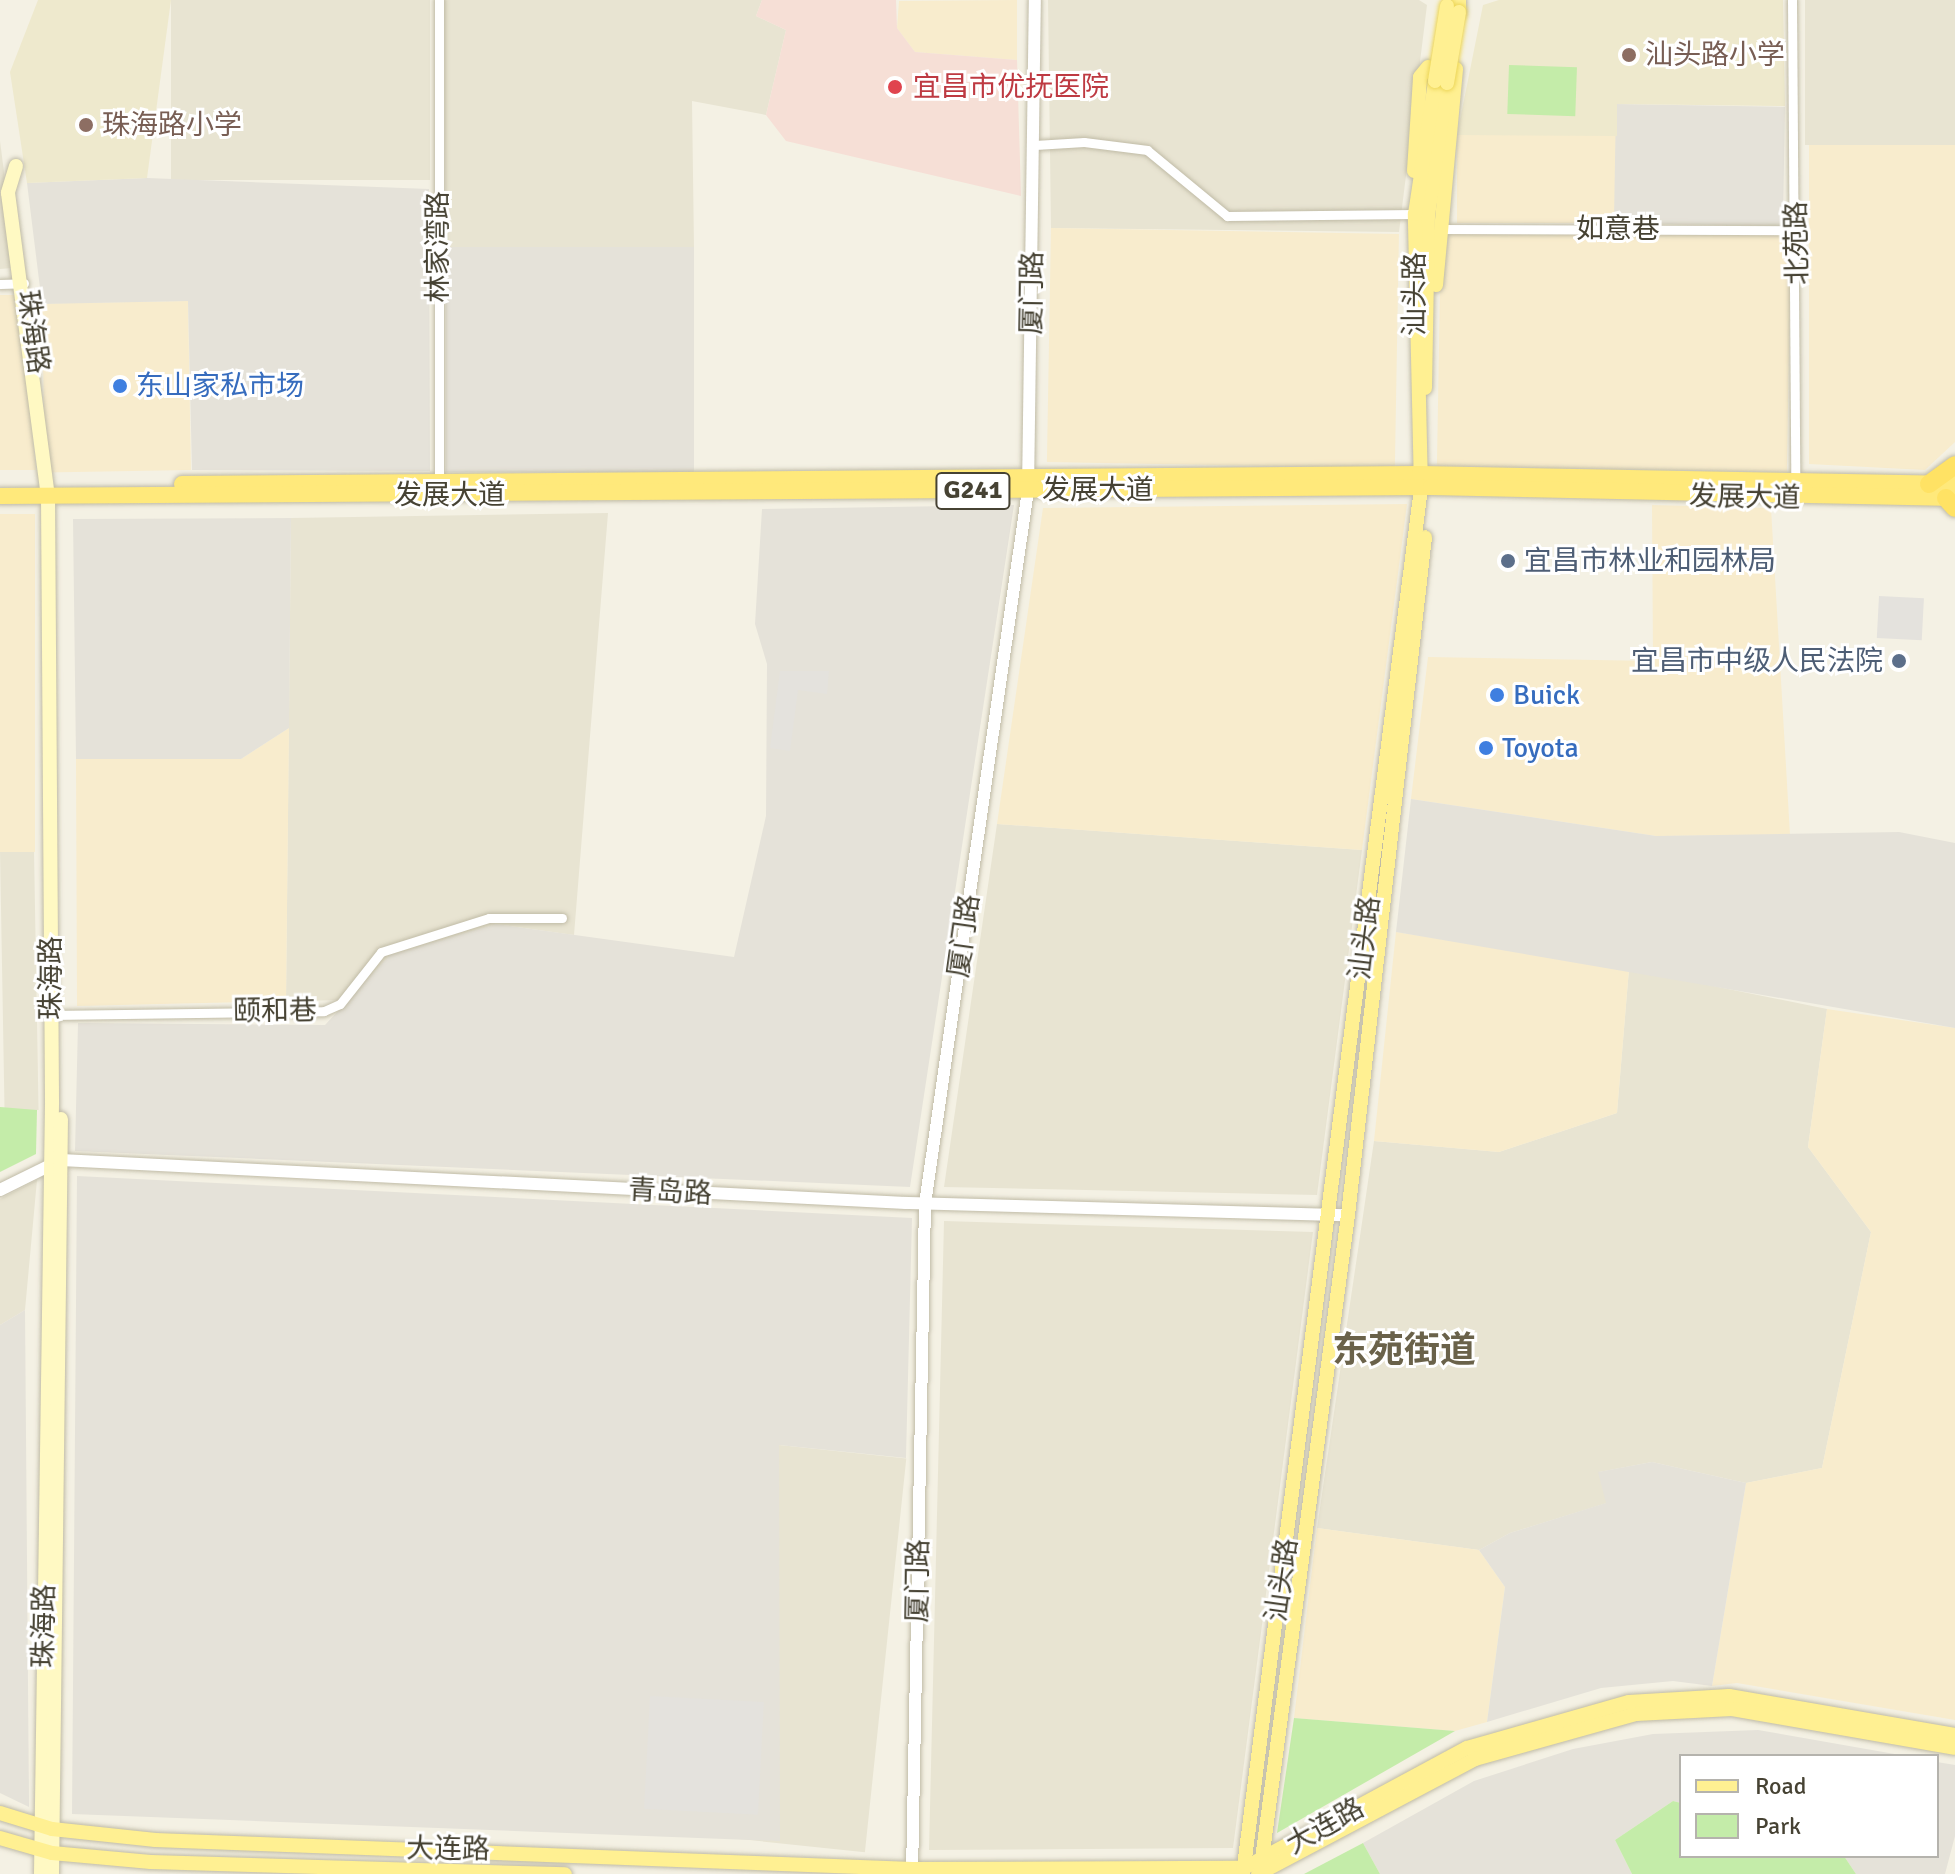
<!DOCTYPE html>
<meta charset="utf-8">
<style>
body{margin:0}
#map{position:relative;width:1955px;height:1874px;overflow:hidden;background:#f4f1e4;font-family:Signika,"Noto Sans SC",sans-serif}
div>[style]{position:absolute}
.residential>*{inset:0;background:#e8e4d2;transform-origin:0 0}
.commercial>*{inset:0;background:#f8eccd;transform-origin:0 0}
.industrial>*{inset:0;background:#e5e2d9;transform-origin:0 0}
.education>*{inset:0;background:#eee9cd}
.medical>*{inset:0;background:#f6dfd6}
.green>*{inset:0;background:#c4eca9;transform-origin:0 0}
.parking>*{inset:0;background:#e4e2dd;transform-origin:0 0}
.roads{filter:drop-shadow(0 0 2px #c0bba6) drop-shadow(0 0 2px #c0bba6)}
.minor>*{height:9px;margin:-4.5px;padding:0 4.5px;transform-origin:4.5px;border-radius:4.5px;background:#fff}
.tertiary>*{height:12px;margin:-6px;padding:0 6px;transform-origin:6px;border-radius:6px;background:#fff}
.secondary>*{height:14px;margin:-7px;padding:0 7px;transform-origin:7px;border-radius:7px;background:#fff9c3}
.primary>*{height:14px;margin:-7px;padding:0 7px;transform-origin:7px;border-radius:7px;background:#fff092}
.trunk>*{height:16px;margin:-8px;padding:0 8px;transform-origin:8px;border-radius:8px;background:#ffe97b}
.motorway>*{height:18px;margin:-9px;padding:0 9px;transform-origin:9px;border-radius:9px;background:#ffe264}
.bridges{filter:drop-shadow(0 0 2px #edd659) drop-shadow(0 0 2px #edd659)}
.primary-bridge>*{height:14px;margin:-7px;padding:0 7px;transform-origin:7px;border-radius:7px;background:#fff092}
.dots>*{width:22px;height:22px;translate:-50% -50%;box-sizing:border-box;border:4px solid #fff;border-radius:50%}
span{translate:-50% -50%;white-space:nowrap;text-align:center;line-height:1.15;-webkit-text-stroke:6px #fff;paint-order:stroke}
.shield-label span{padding:2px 6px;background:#fff;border:2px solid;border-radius:6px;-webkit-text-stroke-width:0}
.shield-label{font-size:26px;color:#464233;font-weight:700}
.education-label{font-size:28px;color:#785e54}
.left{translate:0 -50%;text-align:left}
.health-label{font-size:28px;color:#be3a42}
.street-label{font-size:28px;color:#464233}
.shop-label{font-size:28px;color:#366cbe}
.service-label{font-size:28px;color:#4e5e75}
.right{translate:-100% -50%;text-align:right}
.district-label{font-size:36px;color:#6a624a;font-weight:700}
.legend{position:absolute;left:1679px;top:1754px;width:260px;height:104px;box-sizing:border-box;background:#fff;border:2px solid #b5b3ad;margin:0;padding:10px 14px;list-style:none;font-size:24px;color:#464233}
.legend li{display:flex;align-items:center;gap:16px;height:40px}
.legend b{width:40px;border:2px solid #b5b3ad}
</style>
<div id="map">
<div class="residential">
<i style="left:171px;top:0;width:259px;height:180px"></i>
<i style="clip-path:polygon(444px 0,762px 0,756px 16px,786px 30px,766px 115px,692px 101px,694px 248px,446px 247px)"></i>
<i style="clip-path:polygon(1048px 0,1419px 0,1427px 5px,1399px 232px,1051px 228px)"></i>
<i style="left:1805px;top:0;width:150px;height:145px"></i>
<i style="clip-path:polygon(0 141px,4px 172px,12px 268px,0 269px)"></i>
<i style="clip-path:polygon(608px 513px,574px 935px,496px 924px,349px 1000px,286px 1001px,291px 518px)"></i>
<i style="clip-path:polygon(997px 824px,1362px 850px,1317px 1195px,944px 1187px)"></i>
<i style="left:34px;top:850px;width:260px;height:34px;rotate:89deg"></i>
<i style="clip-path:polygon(1629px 969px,1827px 1009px,1808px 1147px,1871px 1232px,1822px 1468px,1746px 1483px,1652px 1462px,1599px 1472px,1607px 1503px,1510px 1533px,1479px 1550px,1317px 1528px,1374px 1141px,1499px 1152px,1617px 1113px)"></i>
<i style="clip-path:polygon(37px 1180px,25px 1310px,0 1325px,0 1199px)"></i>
<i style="clip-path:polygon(944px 1221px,1313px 1232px,1233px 1848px,929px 1850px)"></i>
<i style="left:779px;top:1445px;width:128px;height:396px;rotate:6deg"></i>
</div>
<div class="commercial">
<i style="clip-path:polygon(1017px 0,1017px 60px,915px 52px,897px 28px,899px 1px)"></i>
<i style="left:1457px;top:135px;width:160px;height:88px"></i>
<i style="clip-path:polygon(1809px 145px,1955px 145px,1955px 442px,1925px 470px,1809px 464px)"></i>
<i style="left:1051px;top:228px;width:348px;height:234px;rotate:1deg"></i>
<i style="left:1791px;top:235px;width:237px;height:350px;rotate:91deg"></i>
<i style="clip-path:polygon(0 295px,18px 295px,36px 470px,0 470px)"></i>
<i style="left:188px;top:301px;width:169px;height:146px;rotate:89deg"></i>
<i style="clip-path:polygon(1407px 504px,1362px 850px,997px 824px,1043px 508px)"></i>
<i style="clip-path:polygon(1652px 505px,1771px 508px,1790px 835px,1656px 836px,1411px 799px,1428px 657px,1653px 661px)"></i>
<i style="left:0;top:514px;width:35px;height:338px"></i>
<i style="clip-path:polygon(289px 728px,286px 1001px,77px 1006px,76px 759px,241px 759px)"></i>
<i style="clip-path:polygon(1396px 932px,1629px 969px,1617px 1113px,1499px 1152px,1374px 1141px)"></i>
<i style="clip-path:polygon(1827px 1009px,1955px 1028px,1955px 1720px,1737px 1683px,1712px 1686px,1746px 1483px,1822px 1468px,1871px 1232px,1808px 1147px)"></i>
<i style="clip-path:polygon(1317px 1528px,1479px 1550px,1505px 1587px,1487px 1722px,1455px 1731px,1294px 1718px)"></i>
</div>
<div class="industrial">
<i style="left:1616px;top:104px;width:169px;height:119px;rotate:1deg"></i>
<i style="clip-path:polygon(147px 178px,429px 189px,430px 471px,192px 470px,188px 301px,42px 304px,27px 183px)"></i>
<i style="left:446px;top:247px;width:248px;height:225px"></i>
<i style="clip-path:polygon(1014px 505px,910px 1187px,75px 1151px,78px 1023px,325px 1025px,390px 955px,496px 924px,734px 957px,766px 816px,767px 664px,755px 624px,762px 509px)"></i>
<i style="clip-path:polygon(291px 518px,289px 728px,241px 759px,76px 759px,73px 519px)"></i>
<i style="clip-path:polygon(1411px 799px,1656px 836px,1899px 832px,1955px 843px,1955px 1028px,1396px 932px)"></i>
<i style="clip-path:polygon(77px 1176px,912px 1218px,906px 1458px,779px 1445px,780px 1841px,72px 1814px)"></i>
<i style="clip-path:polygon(25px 1310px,29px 1807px,0 1793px,0 1325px)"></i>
<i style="clip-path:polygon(1652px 1462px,1746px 1483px,1712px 1686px,1673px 1681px,1601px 1688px,1487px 1722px,1505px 1587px,1479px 1550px,1510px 1533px,1606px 1503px,1598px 1472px)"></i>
<i style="clip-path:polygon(1758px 1730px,1906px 1756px,1681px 1756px,1681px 1803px,1673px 1801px,1615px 1840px,1632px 1874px,1380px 1874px,1363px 1843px,1474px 1781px,1573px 1749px,1653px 1734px)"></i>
<i style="clip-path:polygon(1937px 1762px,1955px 1765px,1955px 1836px,1945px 1874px,1856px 1874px,1844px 1856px,1937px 1856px)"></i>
</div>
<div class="education">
<i style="clip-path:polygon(38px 0,171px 0,147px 178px,27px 183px,10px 72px)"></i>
<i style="clip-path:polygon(1499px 0,1783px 0,1785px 106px,1617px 104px,1617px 136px,1457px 135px,1483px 5px)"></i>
</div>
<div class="medical">
<i style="clip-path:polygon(762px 0,896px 0,897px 28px,915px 52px,1017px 60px,1021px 196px,786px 141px,766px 115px,786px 30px,756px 16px)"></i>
</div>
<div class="green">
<i style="left:1509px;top:65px;width:68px;height:49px;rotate:2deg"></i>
<i style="clip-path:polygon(0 1107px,37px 1110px,36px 1154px,0 1172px)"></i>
<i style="clip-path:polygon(1294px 1718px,1455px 1731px,1277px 1833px)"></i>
<i style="clip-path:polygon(1673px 1801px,1681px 1803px,1681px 1856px,1844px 1856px,1856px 1874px,1632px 1874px,1615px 1840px)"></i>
<i style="clip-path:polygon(1363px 1843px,1380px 1874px,1304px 1874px)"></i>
</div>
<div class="parking">
<i style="left:1879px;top:596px;width:45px;height:42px;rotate:3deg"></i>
<i style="clip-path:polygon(780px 671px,829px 671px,827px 694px,798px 690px,790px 751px,770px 748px)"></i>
<i style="left:650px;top:1696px;width:114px;height:113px;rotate:3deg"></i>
</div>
<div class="roads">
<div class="minor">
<i style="left:439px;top:0;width:485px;rotate:90deg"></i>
<i style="left:1792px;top:0;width:484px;rotate:89.6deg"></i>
<i style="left:1035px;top:145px;width:49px;rotate:-3.5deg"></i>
<i style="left:1084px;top:142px;width:64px;rotate:7.2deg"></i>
<i style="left:1147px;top:150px;width:104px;rotate:39.5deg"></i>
<i style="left:1227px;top:216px;width:188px;rotate:-0.6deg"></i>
<i style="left:1439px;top:229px;width:358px;rotate:0.2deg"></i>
<i style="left:0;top:284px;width:24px;rotate:-2deg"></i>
<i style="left:51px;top:1015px;width:273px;rotate:-0.8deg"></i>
<i style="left:324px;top:1011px;width:17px;rotate:-24deg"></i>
<i style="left:340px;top:1004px;width:66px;rotate:-51.7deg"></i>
<i style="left:381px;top:952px;width:113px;rotate:-17.5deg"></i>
<i style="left:489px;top:918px;width:73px"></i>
</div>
<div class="tertiary">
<i style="left:0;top:1190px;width:68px;rotate:-26.2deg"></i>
<i style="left:61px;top:1160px;width:846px;rotate:2.91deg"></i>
<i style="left:906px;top:1203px;width:442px;rotate:1.6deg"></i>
<i style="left:912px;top:1874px;width:670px;rotate:-88.89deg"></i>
<i style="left:925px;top:1204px;width:721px;rotate:-81.79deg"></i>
<i style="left:1028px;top:490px;width:490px;rotate:-89.2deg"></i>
</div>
<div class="secondary">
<i style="left:16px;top:166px;width:28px;rotate:107deg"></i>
<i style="left:8px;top:193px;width:306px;rotate:82.5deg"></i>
<i style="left:48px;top:496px;width:608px;rotate:89.62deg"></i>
<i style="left:52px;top:1104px;width:770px;rotate:90.82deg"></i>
<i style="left:52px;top:1874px;width:755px;rotate:-89.32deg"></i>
</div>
<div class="primary">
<i style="left:1459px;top:12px;width:12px;rotate:-90deg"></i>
<i style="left:1414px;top:171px;width:94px;rotate:-86.3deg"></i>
<i style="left:1420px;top:77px;width:13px;rotate:-51deg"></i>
<i style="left:1436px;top:285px;width:217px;rotate:-84.7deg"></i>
<i style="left:1425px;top:388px;width:172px;rotate:-89deg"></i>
<i style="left:1428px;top:216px;width:134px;rotate:-81.9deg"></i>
<i style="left:0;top:1813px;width:54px;rotate:17.1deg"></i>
<i style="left:52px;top:1829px;width:104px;rotate:6.1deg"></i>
<i style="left:155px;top:1840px;width:758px;rotate:2.19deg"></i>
<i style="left:912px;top:1869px;width:332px;rotate:-0.2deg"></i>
<i style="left:1244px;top:1868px;width:253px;rotate:-28.3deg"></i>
<i style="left:1467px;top:1748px;width:168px;rotate:-15.9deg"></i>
<i style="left:1629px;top:1702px;width:100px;rotate:-3.4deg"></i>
<i style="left:1729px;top:1696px;width:229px;rotate:9.8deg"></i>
<i style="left:0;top:1838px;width:54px;rotate:16.1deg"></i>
<i style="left:52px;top:1853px;width:99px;rotate:5.2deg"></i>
<i style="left:151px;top:1862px;width:414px;rotate:1.7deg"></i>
<i style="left:1243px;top:1874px;width:1397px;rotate:-82.68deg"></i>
<i style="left:1421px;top:488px;width:274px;rotate:-91.3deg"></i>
<i style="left:1415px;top:214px;width:134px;rotate:-81.4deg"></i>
<i style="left:1258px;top:1874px;width:246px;rotate:-27.9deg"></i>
<i style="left:1475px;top:1759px;width:167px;rotate:-15.6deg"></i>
<i style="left:1636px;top:1714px;width:96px;rotate:-3deg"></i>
<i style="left:1732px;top:1709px;width:226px;rotate:9.9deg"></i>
<i style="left:1260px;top:1874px;width:665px;rotate:-82.39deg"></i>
<i style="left:1348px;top:1215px;width:682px;rotate:-83.52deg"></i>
</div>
<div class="trunk">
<i style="left:182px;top:484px;width:1238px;rotate:-0.46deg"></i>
<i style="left:1420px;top:474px;width:535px;rotate:1.07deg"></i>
<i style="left:0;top:496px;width:1431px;rotate:-0.36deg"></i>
<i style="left:1431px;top:487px;width:524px;rotate:1.2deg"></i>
</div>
<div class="motorway">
<i style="left:1929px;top:484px;width:32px;rotate:-36deg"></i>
<i style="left:1946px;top:498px;width:13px;rotate:48deg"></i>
</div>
</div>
<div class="bridges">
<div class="primary-bridge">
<i style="left:1435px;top:81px;width:76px;rotate:-80.9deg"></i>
<i style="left:1447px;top:83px;width:72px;rotate:-80.4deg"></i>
</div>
</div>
<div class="dots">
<i style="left:1629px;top:55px;background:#8d6e63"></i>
<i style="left:895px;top:87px;background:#e0444e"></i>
<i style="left:86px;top:125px;background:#8d6e63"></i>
<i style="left:120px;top:386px;background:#3f7fe0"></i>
<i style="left:1508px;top:561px;background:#5c6f8a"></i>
<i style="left:1899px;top:661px;background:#5c6f8a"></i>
<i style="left:1497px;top:695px;background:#3f7fe0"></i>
<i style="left:1486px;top:748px;background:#3f7fe0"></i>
</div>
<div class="shield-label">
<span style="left:973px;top:491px">G241</span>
</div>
<div class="education-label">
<span class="left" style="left:1645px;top:55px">汕头路小学</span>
<span class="left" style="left:102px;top:125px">珠海路小学</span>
</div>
<div class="health-label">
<span class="left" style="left:913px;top:87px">宜昌市优抚医院</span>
</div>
<div class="street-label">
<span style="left:1618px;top:229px">如意巷</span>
<span style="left:1797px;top:243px;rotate:-91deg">北苑路</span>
<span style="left:438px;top:247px;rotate:-90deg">林家湾路</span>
<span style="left:1032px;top:293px;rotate:-89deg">厦门路</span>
<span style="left:1415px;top:294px;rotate:-90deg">汕头路</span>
<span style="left:33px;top:332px;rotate:82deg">珠海路</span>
<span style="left:1098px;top:490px">发展大道</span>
<span style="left:450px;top:495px">发展大道</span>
<span style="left:1745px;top:497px;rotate:1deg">发展大道</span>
<span style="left:964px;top:936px;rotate:-82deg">厦门路</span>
<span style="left:1365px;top:938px;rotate:-83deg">汕头路</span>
<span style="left:51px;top:978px;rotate:-90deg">珠海路</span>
<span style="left:275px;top:1011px;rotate:-1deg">颐和巷</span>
<span style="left:670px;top:1192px;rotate:3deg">青岛路</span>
<span style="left:1282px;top:1580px;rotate:-82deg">汕头路</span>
<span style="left:918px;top:1581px;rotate:-89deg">厦门路</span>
<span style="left:44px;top:1626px;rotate:-89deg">珠海路</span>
<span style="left:1325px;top:1826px;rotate:-29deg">大连路</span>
<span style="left:448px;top:1849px;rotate:1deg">大连路</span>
</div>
<div class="shop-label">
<span class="left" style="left:136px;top:386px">东山家私市场</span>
<span class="left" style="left:1513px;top:695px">Buick</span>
<span class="left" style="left:1502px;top:748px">Toyota</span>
</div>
<div class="service-label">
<span class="left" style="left:1524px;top:561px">宜昌市林业和园林局</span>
<span class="right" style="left:1883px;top:661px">宜昌市中级人民法院</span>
</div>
<div class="district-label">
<span style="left:1404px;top:1351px">东苑街道</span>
</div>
<ul class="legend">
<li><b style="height:10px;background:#fff092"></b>Road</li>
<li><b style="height:22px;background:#c4eca9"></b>Park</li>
</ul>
</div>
